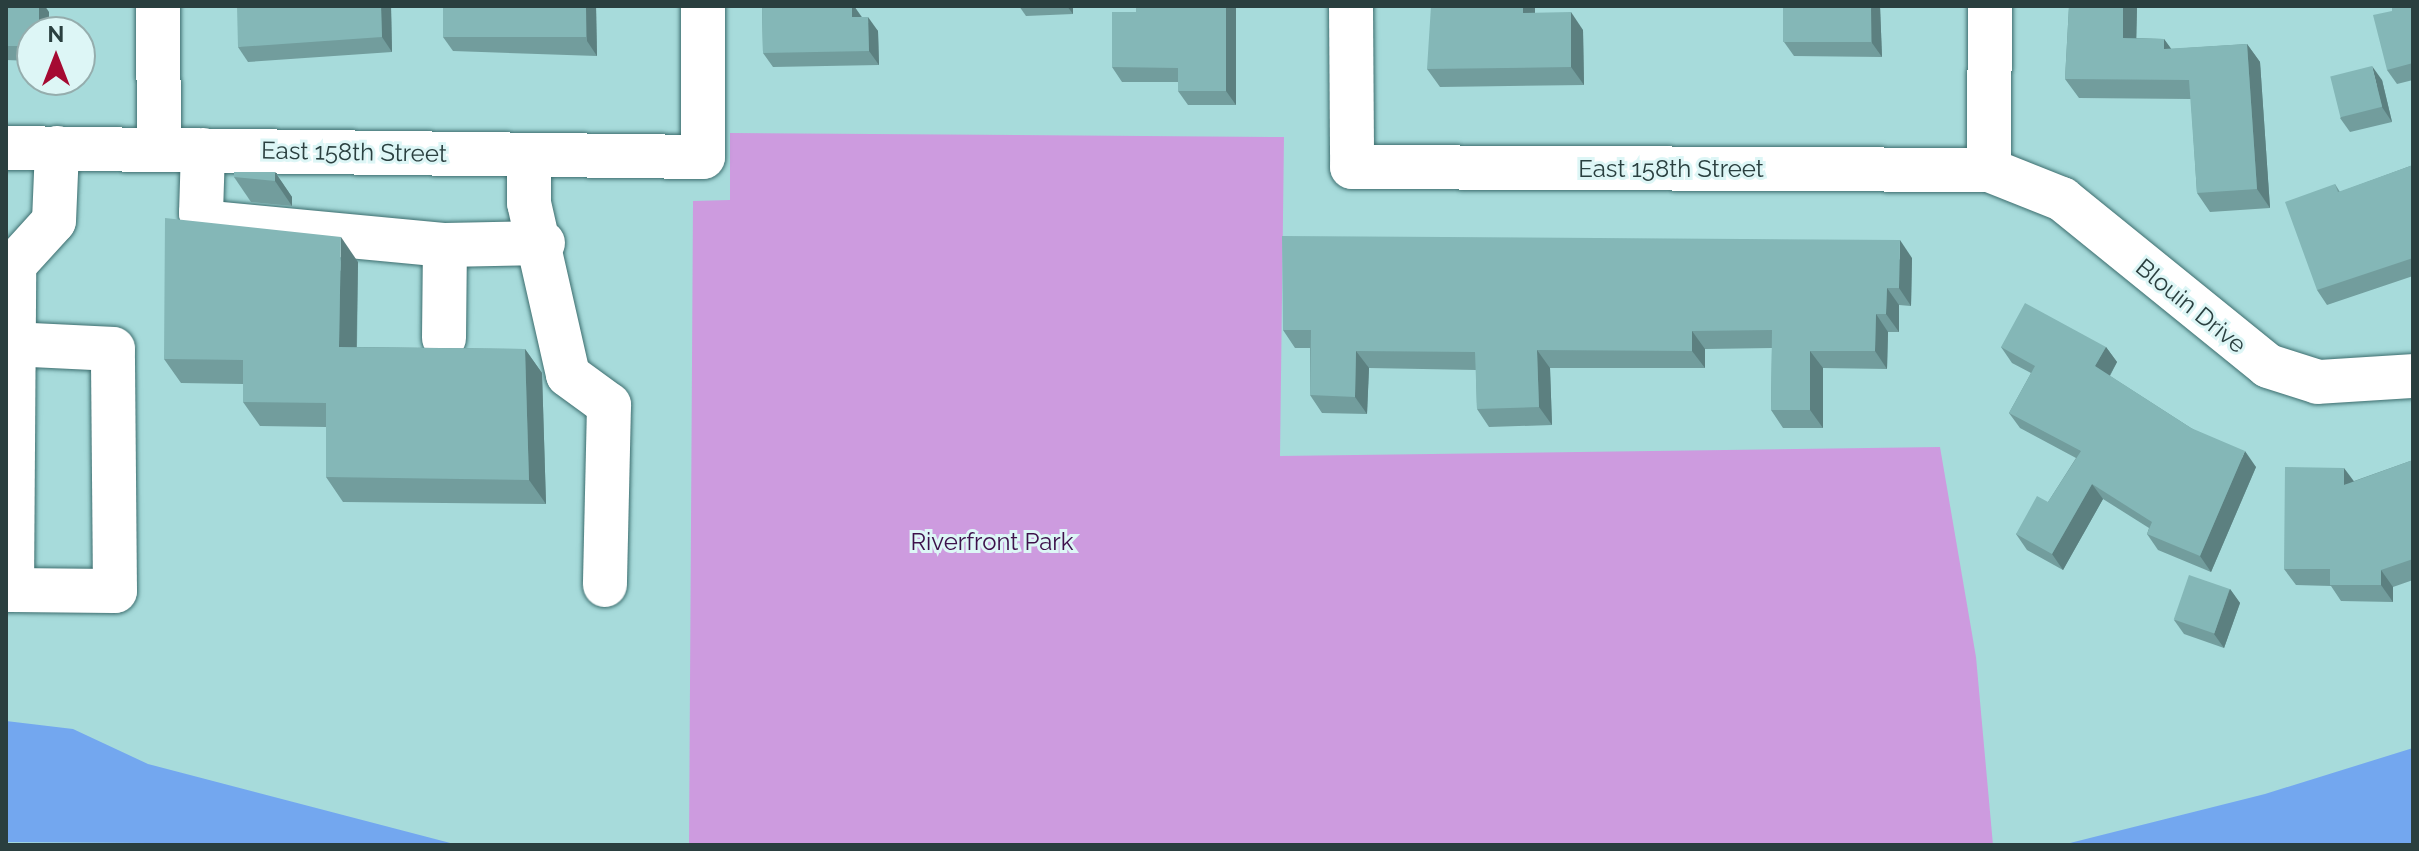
<!DOCTYPE html>
<style>
body{margin:0}
#map{position:relative;width:2419px;height:851px;overflow:hidden;background:#a7dbdb;font-family:Raleway,sans-serif}
div>[style]{position:absolute}
.green>*{inset:0;background:#cd9bdf}
.water>*{inset:0;background:#73a7ef}
.roads{filter:drop-shadow(0 0 2px #3c6d6e) drop-shadow(0 0 2px #3c6d6e)}
.minor>*{height:44px;margin:-22px;padding:0 22px;transform-origin:22px;border-radius:22px;background:#fff}
.wall>*{inset:0;background:#729d9d}
.shaded-wall>*{inset:0;background:#5c8080}
.building>*{inset:0;background:#84b7b7;transform-origin:0 0}
span{translate:-50% -50%;white-space:nowrap;text-align:center;line-height:1.15;-webkit-text-stroke:6px #ddf6f6;paint-order:stroke}
.street-label{font-size:24px;color:#2a3f3f}
.park-label{font-size:24px;color:#3d114b}
.frame{position:absolute;inset:0;border:8px solid #2a3f3f;pointer-events:none}
.north{position:absolute;left:16px;top:16px;width:80px;height:80px;box-sizing:border-box;background:#ddf6f6;border:2px solid #95adad;border-radius:50%;rotate:0deg;font-size:22px;font-weight:700;line-height:32px;text-align:center;color:#2a3f3f}
.north::after{content:'';display:block;margin:auto;width:28px;height:36px;background:#a50a32;clip-path:polygon(50% 0,100% 100%,50% 72%,0 100%)}
</style>
<div id="map">
<div class="green">
<i style="clip-path:polygon(730px 133px,1284px 137px,1280px 456px,1940px 447px,1976px 657px,1993px 845px,689px 845px,693px 201px,730px 200px)"></i>
</div>
<div class="water">
<i style="clip-path:polygon(6px 721px,73px 729px,148px 764px,458px 845px,6px 842px)"></i>
<i style="clip-path:polygon(2413px 748px,2413px 845px,2062px 845px,2265px 794px)"></i>
</div>
<div class="roads">
<div class="minor">
<i style="left:158px;top:6px;width:143px;rotate:89.6deg"></i>
<i style="left:1351px;top:6px;width:161px;rotate:89.6deg"></i>
<i style="left:1352px;top:167px;width:637px;rotate:0.27deg"></i>
<i style="left:1989px;top:170px;width:79px;rotate:21.7deg"></i>
<i style="left:2062px;top:199px;width:265px;rotate:39deg"></i>
<i style="left:2268px;top:366px;width:52px;rotate:17.7deg"></i>
<i style="left:2318px;top:382px;width:95px;rotate:-3.6deg"></i>
<i style="left:6px;top:148px;width:697px;rotate:0.74deg"></i>
<i style="left:703px;top:157px;width:151px;rotate:-90deg"></i>
<i style="left:203px;top:150px;width:63px;rotate:91.8deg"></i>
<i style="left:201px;top:213px;width:14px;rotate:45deg"></i>
<i style="left:211px;top:223px;width:235px;rotate:5.4deg"></i>
<i style="left:529px;top:155px;width:48px;rotate:90deg"></i>
<i style="left:529px;top:203px;width:176px;rotate:77.2deg"></i>
<i style="left:568px;top:375px;width:51px;rotate:36.2deg"></i>
<i style="left:609px;top:405px;width:180px;rotate:91.3deg"></i>
<i style="left:1989px;top:170px;width:164px;rotate:-89.7deg"></i>
<i style="left:444px;top:338px;width:93px;rotate:-89.4deg"></i>
<i style="left:445px;top:245px;width:98px;rotate:-1.2deg"></i>
<i style="left:6px;top:590px;width:109px;rotate:0.5deg"></i>
<i style="left:115px;top:591px;width:242px;rotate:-90.5deg"></i>
<i style="left:113px;top:349px;width:101px;rotate:-177.2deg"></i>
<i style="left:12px;top:590px;width:325px;rotate:-89.6deg"></i>
<i style="left:14px;top:265px;width:59px;rotate:-47.7deg"></i>
<i style="left:54px;top:221px;width:73px;rotate:-87.6deg"></i>
</div>
</div>
<div class="wall">
<i style="clip-path:polygon(6px 6px,49px 12px,32px 32px,32px 61px,6px 60px)"></i>
<i style="clip-path:polygon(391px 6px,392px 52px,248px 62px,238px 47px)"></i>
<i style="clip-path:polygon(443px 6px,596px 6px,597px 56px,453px 51px,443px 37px)"></i>
<i style="clip-path:polygon(762px 6px,854px 6px,862px 17px,878px 31px,879px 65px,773px 67px,763px 53px)"></i>
<i style="clip-path:polygon(1019px 6px,1073px 6px,1073px 14px,1026px 16px)"></i>
<i style="clip-path:polygon(1136px 6px,1236px 6px,1236px 105px,1188px 105px,1178px 91px,1178px 82px,1122px 82px,1112px 67px,1136px 12px)"></i>
<i style="clip-path:polygon(1535px 6px,1535px 13px,1583px 30px,1584px 85px,1440px 87px,1427px 69px)"></i>
<i style="clip-path:polygon(1880px 6px,1882px 57px,1794px 56px,1784px 42px)"></i>
<i style="clip-path:polygon(2069px 6px,2137px 6px,2136px 38px,2164px 39px,2171px 49px,2247px 44px,2260px 62px,2270px 208px,2210px 212px,2197px 193px,2191px 99px,2079px 98px,2065px 79px)"></i>
<i style="clip-path:polygon(2413px 6px,2413px 80px,2397px 84px,2387px 70px)"></i>
<i style="clip-path:polygon(2382px 80px,2392px 122px,2350px 132px,2340px 118px)"></i>
<i style="clip-path:polygon(2413px 165px,2413px 276px,2327px 305px,2317px 290px,2335px 184px,2340px 192px)"></i>
<i style="clip-path:polygon(275px 172px,292px 197px,292px 206px,251px 202px,234px 177px)"></i>
<i style="clip-path:polygon(1912px 258px,1911px 306px,1899px 305px,1899px 332px,1888px 332px,1887px 369px,1823px 368px,1823px 428px,1783px 428px,1771px 410px,1772px 348px,1705px 349px,1705px 368px,1550px 368px,1552px 425px,1489px 427px,1477px 409px,1476px 370px,1369px 368px,1367px 414px,1322px 413px,1310px 395px,1310px 348px,1295px 348px,1283px 330px)"></i>
<i style="clip-path:polygon(358px 262px,357px 347px,525px 349px,542px 373px,546px 504px,343px 502px,326px 477px,326px 427px,260px 426px,243px 402px,243px 384px,181px 383px,164px 359px)"></i>
<i style="clip-path:polygon(2001px 347px,2106px 347px,2117px 362px,2110px 376px,2191px 428px,2256px 467px,2211px 572px,2158px 550px,2147px 534px,2149px 528px,2103px 499px,2063px 570px,2027px 550px,2016px 534px,2048px 502px,2076px 458px,2020px 428px,2009px 413px,2031px 373px,2012px 363px)"></i>
<i style="clip-path:polygon(2413px 460px,2413px 580px,2393px 587px,2393px 602px,2341px 601px,2331px 586px,2296px 585px,2284px 569px,2354px 481px)"></i>
<i style="clip-path:polygon(2230px 589px,2240px 603px,2224px 648px,2184px 634px,2174px 620px)"></i>
</div>
<div class="shaded-wall">
<i style="clip-path:polygon(39px 6px,45px 6px,49px 12px,49px 32px,39px 32px)"></i>
<i style="clip-path:polygon(381px 6px,391px 6px,392px 52px,382px 37px)"></i>
<i style="clip-path:polygon(586px 6px,596px 6px,597px 56px,587px 41px)"></i>
<i style="clip-path:polygon(852px 6px,854px 6px,862px 18px,852px 17px)"></i>
<i style="clip-path:polygon(1067px 6px,1073px 6px,1073px 14px)"></i>
<i style="clip-path:polygon(1226px 6px,1236px 6px,1236px 105px,1226px 91px)"></i>
<i style="clip-path:polygon(1523px 6px,1535px 6px,1535px 31px,1523px 13px)"></i>
<i style="clip-path:polygon(1871px 6px,1880px 6px,1882px 57px,1872px 43px)"></i>
<i style="clip-path:polygon(2123px 6px,2137px 6px,2136px 57px,2123px 38px)"></i>
<i style="clip-path:polygon(1571px 12px,1583px 30px,1584px 85px,1571px 67px)"></i>
<i style="clip-path:polygon(868px 17px,878px 31px,879px 65px,869px 51px)"></i>
<i style="clip-path:polygon(2164px 39px,2178px 58px,2164px 49px)"></i>
<i style="clip-path:polygon(2247px 44px,2260px 62px,2270px 208px,2257px 189px)"></i>
<i style="clip-path:polygon(2372px 66px,2382px 80px,2392px 122px,2382px 107px)"></i>
<i style="clip-path:polygon(275px 172px,292px 197px,292px 206px,275px 181px)"></i>
<i style="clip-path:polygon(341px 237px,358px 262px,356px 371px,339px 347px)"></i>
<i style="clip-path:polygon(1900px 240px,1912px 258px,1911px 306px,1899px 288px)"></i>
<i style="clip-path:polygon(1887px 288px,1899px 305px,1899px 332px,1886px 314px)"></i>
<i style="clip-path:polygon(1876px 314px,1888px 332px,1887px 369px,1875px 351px)"></i>
<i style="clip-path:polygon(1692px 331px,1705px 349px,1705px 368px,1692px 351px)"></i>
<i style="clip-path:polygon(2106px 347px,2117px 362px,2106px 382px,2095px 366px)"></i>
<i style="clip-path:polygon(525px 349px,542px 373px,546px 504px,529px 480px)"></i>
<i style="clip-path:polygon(1537px 350px,1550px 368px,1552px 425px,1539px 407px)"></i>
<i style="clip-path:polygon(1356px 351px,1369px 368px,1367px 414px,1355px 397px)"></i>
<i style="clip-path:polygon(1810px 351px,1823px 368px,1823px 428px,1810px 410px)"></i>
<i style="clip-path:polygon(2245px 451px,2256px 467px,2211px 572px,2200px 556px)"></i>
<i style="clip-path:polygon(2344px 468px,2356px 484px,2344px 485px)"></i>
<i style="clip-path:polygon(2092px 484px,2103px 499px,2063px 570px,2052px 554px)"></i>
<i style="clip-path:polygon(2381px 570px,2393px 587px,2393px 602px,2381px 585px)"></i>
<i style="clip-path:polygon(2230px 589px,2240px 603px,2224px 648px,2214px 634px)"></i>
</div>
<div class="building">
<i style="clip-path:polygon(6px 6px,39px 6px,39px 32px,32px 32px,32px 46px,6px 46px)"></i>
<i style="clip-path:polygon(237px 6px,381px 6px,382px 37px,238px 47px)"></i>
<i style="left:443px;top:6px;width:143px;height:31px"></i>
<i style="clip-path:polygon(762px 6px,852px 6px,852px 17px,868px 17px,869px 51px,763px 53px)"></i>
<i style="clip-path:polygon(1136px 6px,1226px 6px,1226px 91px,1178px 91px,1178px 68px,1112px 67px,1112px 12px,1136px 12px)"></i>
<i style="clip-path:polygon(1431px 6px,1523px 6px,1523px 13px,1571px 12px,1571px 67px,1427px 69px)"></i>
<i style="left:1783px;top:6px;width:88px;height:36px"></i>
<i style="clip-path:polygon(2069px 6px,2123px 6px,2123px 38px,2164px 39px,2164px 49px,2247px 44px,2257px 189px,2197px 193px,2189px 80px,2065px 79px)"></i>
<i style="clip-path:polygon(2392px 6px,2413px 6px,2413px 63px,2387px 70px,2373px 15px,2392px 11px)"></i>
<i style="left:2372px;top:66px;width:42px;height:43px;rotate:76deg"></i>
<i style="clip-path:polygon(2413px 165px,2413px 258px,2317px 290px,2285px 202px,2335px 184px,2338px 192px)"></i>
<i style="clip-path:polygon(234px 172px,275px 172px,275px 181px,234px 177px)"></i>
<i style="clip-path:polygon(165px 218px,341px 237px,339px 347px,525px 349px,529px 480px,326px 477px,326px 403px,243px 402px,243px 360px,164px 359px)"></i>
<i style="clip-path:polygon(1282px 236px,1900px 240px,1899px 288px,1887px 288px,1886px 314px,1876px 314px,1875px 351px,1810px 351px,1810px 410px,1771px 410px,1772px 330px,1692px 331px,1692px 351px,1537px 350px,1539px 407px,1477px 409px,1475px 352px,1356px 351px,1355px 397px,1310px 395px,1311px 330px,1283px 330px)"></i>
<i style="clip-path:polygon(2025px 303px,2106px 347px,2095px 366px,2191px 428px,2245px 451px,2200px 556px,2147px 534px,2152px 522px,2092px 484px,2052px 554px,2016px 534px,2037px 496px,2048px 502px,2081px 451px,2009px 413px,2035px 366px,2001px 347px)"></i>
<i style="clip-path:polygon(2413px 460px,2413px 559px,2381px 570px,2381px 585px,2330px 585px,2330px 569px,2284px 569px,2285px 467px,2344px 468px,2344px 485px)"></i>
<i style="left:2189px;top:575px;width:43px;height:47px;rotate:19deg"></i>
</div>
<div class="street-label">
<span style="left:354px;top:152px;rotate:1deg">East 158th Street</span>
<span style="left:1671px;top:169px">East 158th Street</span>
<span style="left:2191px;top:306px;rotate:39deg">Blouin Drive</span>
</div>
<div class="park-label">
<span style="left:992px;top:542px">Riverfront Park</span>
</div>
<div class="frame"></div>
<div class="north">N</div>
</div>
